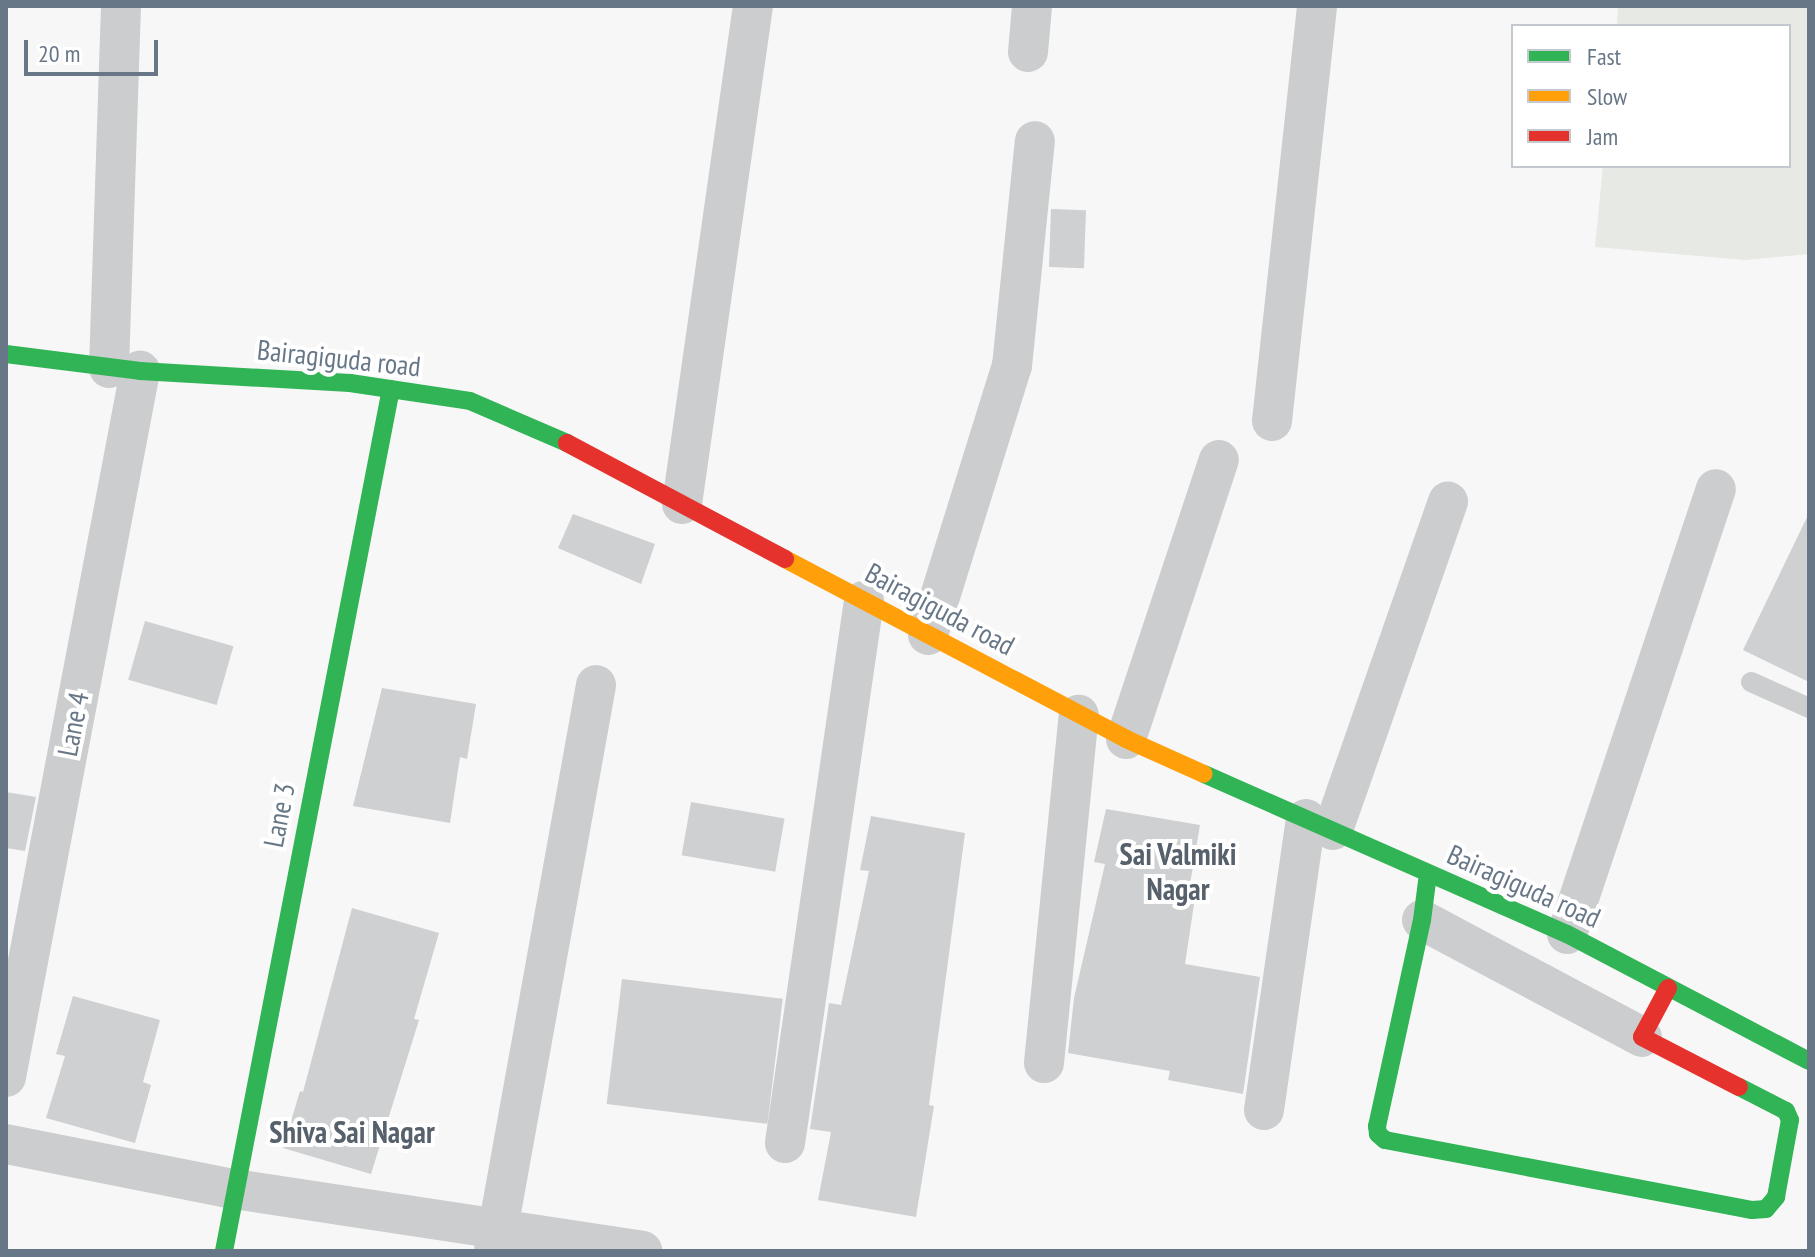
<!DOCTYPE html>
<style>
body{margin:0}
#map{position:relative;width:1815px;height:1257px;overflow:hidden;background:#f7f7f7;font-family:"PT Sans Narrow",sans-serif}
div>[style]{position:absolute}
.green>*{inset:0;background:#e6e9e4}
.building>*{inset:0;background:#ced0d1;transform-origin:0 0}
.lane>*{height:20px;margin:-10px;padding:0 10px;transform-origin:10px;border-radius:10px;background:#cccdce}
.street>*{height:40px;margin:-20px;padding:0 20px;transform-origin:20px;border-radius:20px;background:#cccdce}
.fast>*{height:18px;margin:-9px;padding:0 9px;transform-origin:9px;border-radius:9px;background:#30b455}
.slow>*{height:18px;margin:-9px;padding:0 9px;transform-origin:9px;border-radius:9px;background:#ff9f0a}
.jam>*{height:18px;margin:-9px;padding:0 9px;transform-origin:9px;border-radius:9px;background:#e5322d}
span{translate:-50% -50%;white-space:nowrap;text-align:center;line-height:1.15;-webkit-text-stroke:8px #fff;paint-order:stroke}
.street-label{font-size:28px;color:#687787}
.neighbourhood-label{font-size:30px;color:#56616c;font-weight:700}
.frame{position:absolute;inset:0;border:8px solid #687787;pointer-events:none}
.legend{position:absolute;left:1511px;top:24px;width:280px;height:144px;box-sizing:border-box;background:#fff;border:2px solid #c3c9cf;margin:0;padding:10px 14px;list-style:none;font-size:24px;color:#687787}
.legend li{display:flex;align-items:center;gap:16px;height:40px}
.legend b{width:40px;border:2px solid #c3c9cf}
.scale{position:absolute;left:24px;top:40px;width:134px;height:36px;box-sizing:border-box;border:4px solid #687787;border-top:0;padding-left:10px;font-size:24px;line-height:28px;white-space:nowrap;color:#687787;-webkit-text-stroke:6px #fff;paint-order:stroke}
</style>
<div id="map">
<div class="green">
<i style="clip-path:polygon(1618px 6px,1809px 6px,1809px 254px,1745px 260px,1595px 247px,1603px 166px,1789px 166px,1789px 26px,1617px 26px)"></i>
</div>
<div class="building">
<i style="left:1051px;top:209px;width:35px;height:58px;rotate:2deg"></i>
<i style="clip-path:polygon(1809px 513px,1809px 682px,1743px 650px)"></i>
<i style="clip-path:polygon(573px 514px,655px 544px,641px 584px,558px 548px)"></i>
<i style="left:145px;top:621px;width:92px;height:61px;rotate:16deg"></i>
<i style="clip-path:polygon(382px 688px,476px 704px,467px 759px,460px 757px,450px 823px,353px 806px)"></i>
<i style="clip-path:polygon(6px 792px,36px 797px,25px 851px,6px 848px)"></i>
<i style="left:691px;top:802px;width:95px;height:54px;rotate:10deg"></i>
<i style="clip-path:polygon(1106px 809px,1200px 825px,1189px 890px,1196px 891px,1185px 964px,1260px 977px,1243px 1094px,1168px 1080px,1170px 1071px,1068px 1053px,1074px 998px,1105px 864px,1094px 862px)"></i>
<i style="clip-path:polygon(871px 816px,965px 833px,929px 1105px,934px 1106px,916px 1217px,818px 1200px,831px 1132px,810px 1129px,829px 1003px,841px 1005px,869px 871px,860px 870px)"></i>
<i style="clip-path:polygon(352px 908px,439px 933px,414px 1019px,419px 1020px,371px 1174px,283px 1148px,300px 1091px,303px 1092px)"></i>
<i style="left:622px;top:979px;width:162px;height:126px;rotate:7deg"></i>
<i style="clip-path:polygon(73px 996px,160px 1020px,143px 1082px,151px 1085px,135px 1143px,46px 1118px,65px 1056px,56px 1054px)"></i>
</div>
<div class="lane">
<i style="left:1751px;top:682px;width:64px;rotate:24.1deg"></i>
</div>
<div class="street">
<i style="left:1028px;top:52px;width:46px;rotate:-85deg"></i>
<i style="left:109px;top:368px;width:362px;rotate:-88.1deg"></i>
<i style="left:1272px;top:421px;width:417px;rotate:-83.8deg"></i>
<i style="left:682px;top:504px;width:503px;rotate:-81.89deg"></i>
<i style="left:928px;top:635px;width:282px;rotate:-72.7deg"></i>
<i style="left:1012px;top:366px;width:226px;rotate:-84.2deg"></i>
<i style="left:1126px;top:739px;width:294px;rotate:-71.6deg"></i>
<i style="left:1333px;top:830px;width:348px;rotate:-70.7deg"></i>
<i style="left:1422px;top:920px;width:249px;rotate:28deg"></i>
<i style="left:1567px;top:934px;width:469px;rotate:-71.5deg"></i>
<i style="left:1044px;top:1063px;width:350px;rotate:-84.3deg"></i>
<i style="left:6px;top:1077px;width:719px;rotate:-79.25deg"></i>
<i style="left:1264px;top:1110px;width:294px;rotate:-81.8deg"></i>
<i style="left:785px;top:1143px;width:548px;rotate:-81.71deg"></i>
<i style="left:6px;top:1144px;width:232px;rotate:11.2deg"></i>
<i style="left:234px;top:1189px;width:413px;rotate:8.6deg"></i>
<i style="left:494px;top:1251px;width:575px;rotate:-79.78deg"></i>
</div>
<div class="fast">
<i style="left:6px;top:354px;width:135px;rotate:7.2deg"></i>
<i style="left:140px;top:371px;width:210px;rotate:3.3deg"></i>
<i style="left:350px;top:383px;width:121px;rotate:8.5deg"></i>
<i style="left:470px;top:401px;width:106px;rotate:23.4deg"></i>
<i style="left:1204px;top:774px;width:397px;rotate:23.8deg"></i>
<i style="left:1567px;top:934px;width:273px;rotate:27.7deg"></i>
<i style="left:1428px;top:874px;width:46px;rotate:97.4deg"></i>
<i style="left:1422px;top:920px;width:211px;rotate:102.3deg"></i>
<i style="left:1377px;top:1126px;width:8px;rotate:83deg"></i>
<i style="left:1378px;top:1134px;width:9px;rotate:41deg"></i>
<i style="left:1385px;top:1140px;width:374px;rotate:10.8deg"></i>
<i style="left:1752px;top:1210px;width:14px;rotate:-4deg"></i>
<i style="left:1766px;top:1209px;width:16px;rotate:-50deg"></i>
<i style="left:1776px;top:1197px;width:78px;rotate:-79.7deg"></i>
<i style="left:1790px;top:1120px;width:10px;rotate:-114deg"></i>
<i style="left:1786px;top:1111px;width:53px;rotate:-152.9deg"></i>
<i style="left:224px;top:1251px;width:878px;rotate:-79.04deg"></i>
</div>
<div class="slow">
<i style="left:785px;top:559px;width:386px;rotate:27.8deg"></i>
<i style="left:1126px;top:739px;width:85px;rotate:24.2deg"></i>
</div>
<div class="jam">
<i style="left:567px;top:443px;width:247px;rotate:28deg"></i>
<i style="left:1668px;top:988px;width:55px;rotate:118deg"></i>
<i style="left:1642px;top:1037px;width:109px;rotate:27.3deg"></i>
</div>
<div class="street-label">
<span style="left:339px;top:358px;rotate:6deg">Bairagiguda road</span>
<span style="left:940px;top:609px;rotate:28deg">Bairagiguda road</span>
<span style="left:73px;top:724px;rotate:-79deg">Lane 4</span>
<span style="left:279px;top:815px;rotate:-79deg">Lane 3</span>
<span style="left:1524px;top:886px;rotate:24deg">Bairagiguda road</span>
</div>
<div class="neighbourhood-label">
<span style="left:1178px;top:871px">Sai Valmiki<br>Nagar</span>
<span style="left:352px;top:1132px">Shiva Sai Nagar</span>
</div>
<div class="frame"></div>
<ul class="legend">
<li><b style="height:10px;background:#30b455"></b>Fast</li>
<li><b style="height:10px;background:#ff9f0a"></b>Slow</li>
<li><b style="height:10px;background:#e5322d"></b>Jam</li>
</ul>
<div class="scale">20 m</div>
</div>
